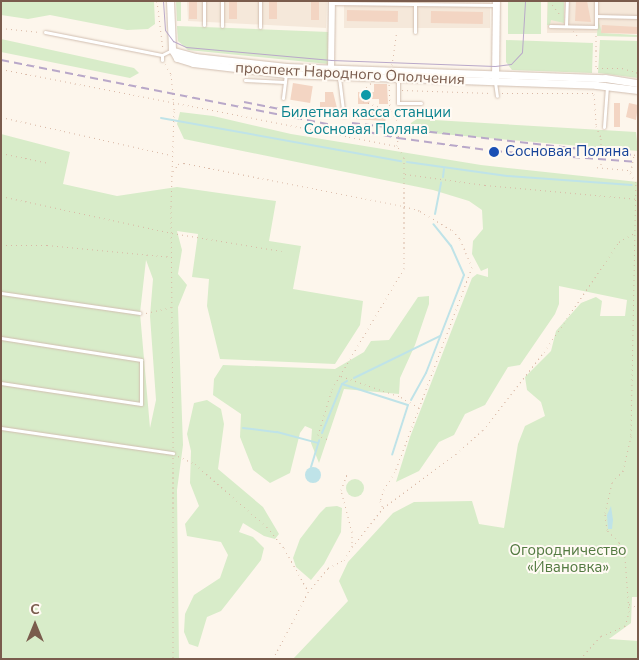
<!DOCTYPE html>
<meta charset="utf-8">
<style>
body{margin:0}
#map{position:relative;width:639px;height:660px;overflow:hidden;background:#fdf6ec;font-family:"Nunito Sans",sans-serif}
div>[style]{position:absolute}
.residential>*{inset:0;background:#f5e8da;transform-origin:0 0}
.green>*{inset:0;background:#d8ecc9;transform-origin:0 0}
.round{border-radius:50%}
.water>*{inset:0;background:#bfe3e8}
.stream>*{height:2px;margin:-1px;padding:0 1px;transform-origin:1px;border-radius:1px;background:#bfe3e8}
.building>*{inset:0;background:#f3d5c3;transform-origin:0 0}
.path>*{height:1px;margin-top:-0.5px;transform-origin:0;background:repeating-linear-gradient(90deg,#d9b8a5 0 1px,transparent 0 5px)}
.roads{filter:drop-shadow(0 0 1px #d1beb0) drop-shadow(0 0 1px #d1beb0)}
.service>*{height:3px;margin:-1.5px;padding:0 1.5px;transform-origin:1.5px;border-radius:1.5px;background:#fff}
.minor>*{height:5.5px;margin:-2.75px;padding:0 2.75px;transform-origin:2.75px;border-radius:2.75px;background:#fff}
.tertiary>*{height:7px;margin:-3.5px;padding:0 3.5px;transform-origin:3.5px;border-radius:3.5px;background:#fff}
.tram>*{height:1px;margin:-0.5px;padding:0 0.5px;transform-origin:0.5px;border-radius:0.5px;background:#b9a8c9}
.rail>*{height:2px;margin-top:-1px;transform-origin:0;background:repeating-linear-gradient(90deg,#b9a8c9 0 8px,transparent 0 13px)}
.dots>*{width:14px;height:14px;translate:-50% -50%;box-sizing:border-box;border:2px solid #fffaf3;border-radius:50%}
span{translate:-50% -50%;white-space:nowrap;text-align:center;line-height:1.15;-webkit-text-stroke:4px #fffaf3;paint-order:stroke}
.street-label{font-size:15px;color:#7a5c4d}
.culture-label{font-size:15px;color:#0d838f}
.transit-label{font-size:15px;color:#164399}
.left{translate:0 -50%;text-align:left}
.park-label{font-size:15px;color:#537a41}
.frame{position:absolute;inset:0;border:2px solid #7a5c4d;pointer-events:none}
.north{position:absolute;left:10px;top:600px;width:50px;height:50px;-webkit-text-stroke:4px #fffaf3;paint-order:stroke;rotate:0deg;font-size:14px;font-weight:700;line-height:20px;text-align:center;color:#7a5c4d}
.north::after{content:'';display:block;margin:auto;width:18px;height:22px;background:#7a5c4d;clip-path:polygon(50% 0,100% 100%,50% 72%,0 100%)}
</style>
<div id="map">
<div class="residential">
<i style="clip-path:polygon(187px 1px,327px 1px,326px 28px,188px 21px)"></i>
<i style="left:344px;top:1px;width:146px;height:27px"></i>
<i style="left:547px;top:1px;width:91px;height:32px"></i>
</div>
<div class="green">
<i style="clip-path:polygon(1px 1px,154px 1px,155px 24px,148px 29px,127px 30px,50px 15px,28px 19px,1px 15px)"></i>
<i style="clip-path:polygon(176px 1px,181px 1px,181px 21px,177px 21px)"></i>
<i style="left:508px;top:1px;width:33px;height:33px"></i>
<i style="clip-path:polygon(548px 1px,564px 1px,564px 23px,551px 20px,550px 25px,547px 25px)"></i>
<i style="clip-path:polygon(598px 19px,602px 33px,638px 35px,638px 37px,597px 36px)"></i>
<i style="clip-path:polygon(177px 26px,329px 32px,328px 64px,188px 50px,178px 41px)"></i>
<i style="clip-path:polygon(1px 39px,134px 68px,139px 73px,130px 78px,1px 52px)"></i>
<i style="clip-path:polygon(506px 40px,593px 43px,592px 73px,512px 70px,506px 62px)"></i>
<i style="clip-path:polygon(600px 40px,638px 41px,638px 78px,598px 73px)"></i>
<i style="clip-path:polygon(180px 112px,213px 116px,291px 134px,481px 165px,638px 182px,638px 597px,632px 597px,631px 623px,609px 639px,638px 641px,638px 659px,293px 659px,348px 601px,339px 581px,348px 562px,393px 513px,414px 502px,472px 501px,479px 524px,504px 528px,518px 444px,525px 426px,545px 416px,541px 402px,527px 390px,525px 377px,551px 351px,556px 331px,581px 303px,596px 297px,602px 301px,600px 316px,625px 316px,627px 300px,559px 286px,559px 304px,555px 314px,520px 365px,508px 367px,485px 405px,465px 414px,454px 435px,439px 442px,419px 471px,396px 482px,410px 437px,472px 278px,477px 274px,488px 277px,488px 268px,481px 271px,472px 254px,473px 241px,483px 229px,482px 210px,469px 201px,433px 190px,184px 139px,177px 124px)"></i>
<i style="clip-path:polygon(417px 119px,636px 132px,638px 151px,419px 132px,411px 128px,411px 123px)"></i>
<i style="clip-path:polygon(evenodd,1px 134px,70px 152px,63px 184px,117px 196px,177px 187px,276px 201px,269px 241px,301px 246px,293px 289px,363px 301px,360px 325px,335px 364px,220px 359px,207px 306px,209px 279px,192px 277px,198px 234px,177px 231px,182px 250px,178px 274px,187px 285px,178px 307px,183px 445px,177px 490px,179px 659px,1px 659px,1px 134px,146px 260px,153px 279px,150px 316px,156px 400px,150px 428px,140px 313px,146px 260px)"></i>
<i style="clip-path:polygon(429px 296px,429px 304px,415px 345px,400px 378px,399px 394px,344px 389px,319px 463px,311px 443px,312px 429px,305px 426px,300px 433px,290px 473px,270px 483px,253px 470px,240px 437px,241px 414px,213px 395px,214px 379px,223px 365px,335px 369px,364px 352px,371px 341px,389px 340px,418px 297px)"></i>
<i style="clip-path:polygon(207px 400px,221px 409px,224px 424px,218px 469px,263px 507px,279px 534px,275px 539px,264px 536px,243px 523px,239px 532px,253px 537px,264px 548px,261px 560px,221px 611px,207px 617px,198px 647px,189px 644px,184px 632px,185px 614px,194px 595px,220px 578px,228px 555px,221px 542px,187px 536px,185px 524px,199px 506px,190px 483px,191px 451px,187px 434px,194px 403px)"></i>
<i class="round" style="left:346px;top:479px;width:18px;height:18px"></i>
<i style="clip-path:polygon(337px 506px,342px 508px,341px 532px,324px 564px,311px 580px,296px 567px,293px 558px,300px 539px,320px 513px,326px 507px)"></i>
</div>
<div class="water">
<i class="round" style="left:305px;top:467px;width:16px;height:16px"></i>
<i style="clip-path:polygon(611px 506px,613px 520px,612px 529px,608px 529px,607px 515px)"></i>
</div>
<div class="stream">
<i style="left:161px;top:118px;width:244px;rotate:10.2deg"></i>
<i style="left:407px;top:162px;width:101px;rotate:8deg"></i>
<i style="left:507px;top:176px;width:125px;rotate:4.1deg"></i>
<i style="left:443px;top:177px;width:8px;rotate:-83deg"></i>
<i style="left:435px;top:214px;width:32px;rotate:-79deg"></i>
<i style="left:354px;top:378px;width:96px;rotate:-26deg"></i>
<i style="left:342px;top:384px;width:69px;rotate:17.7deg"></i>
<i style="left:408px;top:405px;width:52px;rotate:107.7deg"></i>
<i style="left:411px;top:400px;width:31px;rotate:-61deg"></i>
<i style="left:426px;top:373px;width:105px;rotate:-68.8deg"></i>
<i style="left:464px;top:275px;width:32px;rotate:-114deg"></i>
<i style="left:451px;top:246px;width:28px;rotate:-129deg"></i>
<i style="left:243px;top:428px;width:34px;rotate:7deg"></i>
<i style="left:277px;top:432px;width:42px;rotate:15deg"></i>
<i style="left:322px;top:433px;width:53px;rotate:-67.8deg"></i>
<i style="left:342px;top:384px;width:6px;rotate:-31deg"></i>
<i style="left:311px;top:467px;width:28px;rotate:-73deg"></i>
</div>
<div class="building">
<i style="left:189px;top:1px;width:8px;height:18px"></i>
<i style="left:229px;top:1px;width:8px;height:18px"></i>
<i style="left:269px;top:1px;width:8px;height:18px"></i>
<i style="left:311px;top:1px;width:8px;height:19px"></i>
<i style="clip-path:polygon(576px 1px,587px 1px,591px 22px,575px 21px)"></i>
<i style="left:347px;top:10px;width:51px;height:11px;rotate:1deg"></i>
<i style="left:431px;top:11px;width:52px;height:12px;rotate:1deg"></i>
<i style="clip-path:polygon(602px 25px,638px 27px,638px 34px,601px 33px)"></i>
<i style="left:293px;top:83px;width:20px;height:17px;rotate:9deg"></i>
<i style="clip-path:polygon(374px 84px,387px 84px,388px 104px,379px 104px,379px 99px,370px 99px,369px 104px,358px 104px,358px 92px,374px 92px)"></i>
<i style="clip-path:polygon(325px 92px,333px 92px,337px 108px,320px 108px,320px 102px,325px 102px)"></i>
<i style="left:614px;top:103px;width:6px;height:24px"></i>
<i style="clip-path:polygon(629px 103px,638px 105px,636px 120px,626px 117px)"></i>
<i style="left:356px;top:111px;width:30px;height:8px;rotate:4deg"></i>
</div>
<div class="path">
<i style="left:157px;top:1px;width:49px;rotate:83deg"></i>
<i style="left:549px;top:1px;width:19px;rotate:51deg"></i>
<i style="left:1px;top:28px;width:39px;rotate:6deg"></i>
<i style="left:573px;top:31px;width:9px;rotate:49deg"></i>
<i style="left:165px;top:64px;width:12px;rotate:59deg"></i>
<i style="left:171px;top:74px;width:37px;rotate:85deg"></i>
<i style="left:174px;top:111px;width:96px;rotate:91.8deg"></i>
<i style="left:171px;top:207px;width:241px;rotate:89.5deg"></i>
<i style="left:392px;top:65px;width:34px;rotate:-82deg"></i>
<i style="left:597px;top:68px;width:25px"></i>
<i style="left:622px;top:68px;width:17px;rotate:17deg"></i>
<i style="left:1px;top:69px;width:402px;rotate:11deg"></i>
<i style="left:596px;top:71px;width:38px;rotate:-90deg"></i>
<i style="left:402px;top:90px;width:89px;rotate:1.9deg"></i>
<i style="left:363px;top:91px;width:11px;rotate:-45deg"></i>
<i style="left:502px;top:93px;width:92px"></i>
<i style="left:594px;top:94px;width:32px;rotate:86deg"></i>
<i style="left:596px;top:126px;width:13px;rotate:67deg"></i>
<i style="left:601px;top:138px;width:28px;rotate:90deg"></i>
<i style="left:363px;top:101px;width:27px;rotate:20deg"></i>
<i style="left:1px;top:117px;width:174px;rotate:12.6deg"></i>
<i style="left:1px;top:153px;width:49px;rotate:11.8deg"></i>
<i style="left:593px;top:155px;width:7px"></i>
<i style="left:631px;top:172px;width:17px;rotate:-80deg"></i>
<i style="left:634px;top:155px;width:4px;rotate:-27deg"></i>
<i style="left:405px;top:174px;width:81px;rotate:7.8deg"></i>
<i style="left:485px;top:185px;width:154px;rotate:5.2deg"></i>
<i style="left:171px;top:176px;width:14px;rotate:-60deg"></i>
<i style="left:178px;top:164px;width:6px;rotate:-9deg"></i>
<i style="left:184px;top:163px;width:224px;rotate:11.1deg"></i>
<i style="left:404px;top:206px;width:17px;rotate:17deg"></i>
<i style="left:420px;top:211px;width:37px;rotate:31deg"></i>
<i style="left:452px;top:230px;width:12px;rotate:48deg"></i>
<i style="left:460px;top:239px;width:30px;rotate:67deg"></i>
<i style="left:472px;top:267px;width:219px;rotate:110.6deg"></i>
<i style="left:395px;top:472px;width:20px;rotate:123deg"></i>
<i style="left:384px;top:489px;width:13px;rotate:108deg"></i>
<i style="left:380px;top:501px;width:8px;rotate:67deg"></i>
<i style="left:1px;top:196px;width:175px;rotate:12.2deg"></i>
<i style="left:172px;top:233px;width:111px;rotate:9.3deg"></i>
<i style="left:1px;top:245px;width:46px"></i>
<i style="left:47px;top:245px;width:126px;rotate:5.5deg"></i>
<i style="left:146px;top:313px;width:26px;rotate:-13deg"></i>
<i style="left:341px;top:376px;width:64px;rotate:19.3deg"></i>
<i style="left:401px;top:397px;width:21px;rotate:31deg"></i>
<i style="left:327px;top:439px;width:10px;rotate:-156deg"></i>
<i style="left:318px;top:435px;width:48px;rotate:-73.1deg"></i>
<i style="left:332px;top:389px;width:141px;rotate:-59.2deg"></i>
<i style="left:404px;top:268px;width:111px;rotate:-90deg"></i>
<i style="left:404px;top:157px;width:13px;rotate:-122deg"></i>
<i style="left:397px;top:146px;width:22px;rotate:-82deg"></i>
<i style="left:400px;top:124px;width:17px;rotate:-126deg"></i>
<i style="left:390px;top:110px;width:26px;rotate:-92deg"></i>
<i style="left:178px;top:456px;width:19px;rotate:25deg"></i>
<i style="left:195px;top:464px;width:96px;rotate:41.2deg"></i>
<i style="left:267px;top:527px;width:27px;rotate:51deg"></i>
<i style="left:284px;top:548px;width:49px;rotate:60.8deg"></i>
<i style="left:173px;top:457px;width:202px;rotate:90deg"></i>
<i style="left:352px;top:547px;width:50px;rotate:-51.5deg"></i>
<i style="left:383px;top:508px;width:91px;rotate:-36.5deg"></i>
<i style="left:456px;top:454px;width:36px;rotate:-42deg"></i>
<i style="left:483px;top:430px;width:99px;rotate:-52deg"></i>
<i style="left:544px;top:352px;width:133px;rotate:-55.7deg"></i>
<i style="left:619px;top:242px;width:17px;rotate:-31deg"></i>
<i style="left:629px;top:604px;width:10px;rotate:24deg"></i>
<i style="left:273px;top:659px;width:76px;rotate:-62.4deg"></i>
<i style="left:308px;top:592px;width:31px;rotate:-50deg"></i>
<i style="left:328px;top:568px;width:18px;rotate:-27deg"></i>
<i style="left:344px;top:560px;width:15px;rotate:-58deg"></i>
<i style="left:352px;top:547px;width:15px;rotate:-90deg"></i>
<i style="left:352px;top:532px;width:43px;rotate:-104.7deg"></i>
<i style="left:341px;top:490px;width:19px;rotate:-69deg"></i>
<i style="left:580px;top:659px;width:31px;rotate:-48deg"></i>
<i style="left:601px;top:636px;width:26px;rotate:-23deg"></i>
<i style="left:625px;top:626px;width:15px;rotate:-74deg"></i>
<i style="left:629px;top:612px;width:55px;rotate:-94.2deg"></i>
<i style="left:625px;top:557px;width:16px;rotate:-112deg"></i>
<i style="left:619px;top:542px;width:17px;rotate:-135deg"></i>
<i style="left:607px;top:530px;width:17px;rotate:-97deg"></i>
<i style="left:605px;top:513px;width:32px;rotate:-77deg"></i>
<i style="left:612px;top:482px;width:16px;rotate:-45deg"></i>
<i style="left:623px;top:471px;width:37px;rotate:-77deg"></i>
<i style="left:631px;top:435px;width:253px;rotate:-88.9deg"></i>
<i style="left:636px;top:182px;width:14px;rotate:-124deg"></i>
<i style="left:628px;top:170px;width:34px;rotate:-175deg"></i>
</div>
<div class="roads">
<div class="service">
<i style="left:222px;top:1px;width:25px;rotate:90deg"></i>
<i style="left:332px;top:3px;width:164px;rotate:0.7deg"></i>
<i style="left:415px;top:4px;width:28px;rotate:90deg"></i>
<i style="left:596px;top:16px;width:42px;rotate:1.4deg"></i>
<i style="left:204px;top:25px;width:24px;rotate:-90deg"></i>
<i style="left:550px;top:26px;width:46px;rotate:1.2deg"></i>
<i style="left:596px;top:27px;width:26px;rotate:-90deg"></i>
<i style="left:566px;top:26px;width:25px;rotate:-88deg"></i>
<i style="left:260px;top:27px;width:26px;rotate:-90deg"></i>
<i style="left:45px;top:32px;width:119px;rotate:11.1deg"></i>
<i style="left:162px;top:60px;width:5px;rotate:-90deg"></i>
<i style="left:162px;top:55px;width:11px;rotate:-27deg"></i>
<i style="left:339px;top:77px;width:39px;rotate:83deg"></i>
<i style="left:398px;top:79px;width:24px;rotate:90deg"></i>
<i style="left:398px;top:103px;width:23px"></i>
<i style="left:245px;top:80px;width:40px;rotate:2.9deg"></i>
<i style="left:495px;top:82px;width:14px;rotate:82deg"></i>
<i style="left:283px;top:98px;width:24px;rotate:-83deg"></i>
<i style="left:604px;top:127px;width:41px;rotate:-85.8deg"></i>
<i style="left:1px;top:293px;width:140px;rotate:8.2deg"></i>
<i style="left:1px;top:338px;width:142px;rotate:8.9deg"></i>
<i style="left:141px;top:360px;width:44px;rotate:90deg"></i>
<i style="left:141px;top:404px;width:142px;rotate:-171.5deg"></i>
<i style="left:1px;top:428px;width:174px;rotate:8.3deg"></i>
</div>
<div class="minor">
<i style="left:331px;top:70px;width:69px;rotate:-89.2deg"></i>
</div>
<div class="tertiary">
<i style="left:170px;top:1px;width:48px;rotate:87.6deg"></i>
<i style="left:172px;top:49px;width:10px;rotate:61deg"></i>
<i style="left:177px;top:58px;width:17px;rotate:17deg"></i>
<i style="left:193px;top:63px;width:94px;rotate:6.7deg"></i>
<i style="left:286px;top:74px;width:310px;rotate:2deg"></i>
<i style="left:596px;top:85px;width:42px;rotate:6.8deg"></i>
<i style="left:173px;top:51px;width:23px;rotate:15deg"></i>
<i style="left:195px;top:57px;width:92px;rotate:6.3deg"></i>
<i style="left:286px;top:67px;width:319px;rotate:2deg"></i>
<i style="left:605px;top:78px;width:33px;rotate:9deg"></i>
<i style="left:495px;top:79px;width:78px;rotate:-89.3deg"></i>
</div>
</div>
<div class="tram">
<i style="left:163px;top:1px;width:29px;rotate:86deg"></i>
<i style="left:165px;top:30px;width:14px;rotate:54deg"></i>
<i style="left:173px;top:41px;width:14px;rotate:25deg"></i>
<i style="left:186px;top:47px;width:146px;rotate:5.1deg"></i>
<i style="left:331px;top:60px;width:164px;rotate:2.1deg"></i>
<i style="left:495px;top:66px;width:16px;rotate:-7deg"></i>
<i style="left:511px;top:64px;width:16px;rotate:-47deg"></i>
<i style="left:522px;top:52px;width:51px;rotate:-86.6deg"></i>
</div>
<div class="rail">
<i style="left:1px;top:60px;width:405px;rotate:11.1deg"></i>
<i style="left:398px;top:138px;width:97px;rotate:7.7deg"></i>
<i style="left:494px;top:151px;width:144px;rotate:4.4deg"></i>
<i style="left:244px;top:102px;width:67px;rotate:11.1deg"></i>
<i style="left:352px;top:123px;width:283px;rotate:6.5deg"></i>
</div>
<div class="dots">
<i style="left:366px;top:95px;background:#0f9aa8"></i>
<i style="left:494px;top:152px;background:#1a4fb4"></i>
</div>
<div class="street-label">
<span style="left:350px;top:74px;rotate:3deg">проспект Народного Ополчения</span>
</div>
<div class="culture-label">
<span style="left:366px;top:121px">Билетная касса станции<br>Сосновая Поляна</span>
</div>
<div class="transit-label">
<span class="left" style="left:505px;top:152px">Сосновая Поляна</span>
</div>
<div class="park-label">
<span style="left:568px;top:559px">Огородничество<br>«Ивановка»</span>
</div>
<div class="frame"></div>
<div class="north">С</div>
</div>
